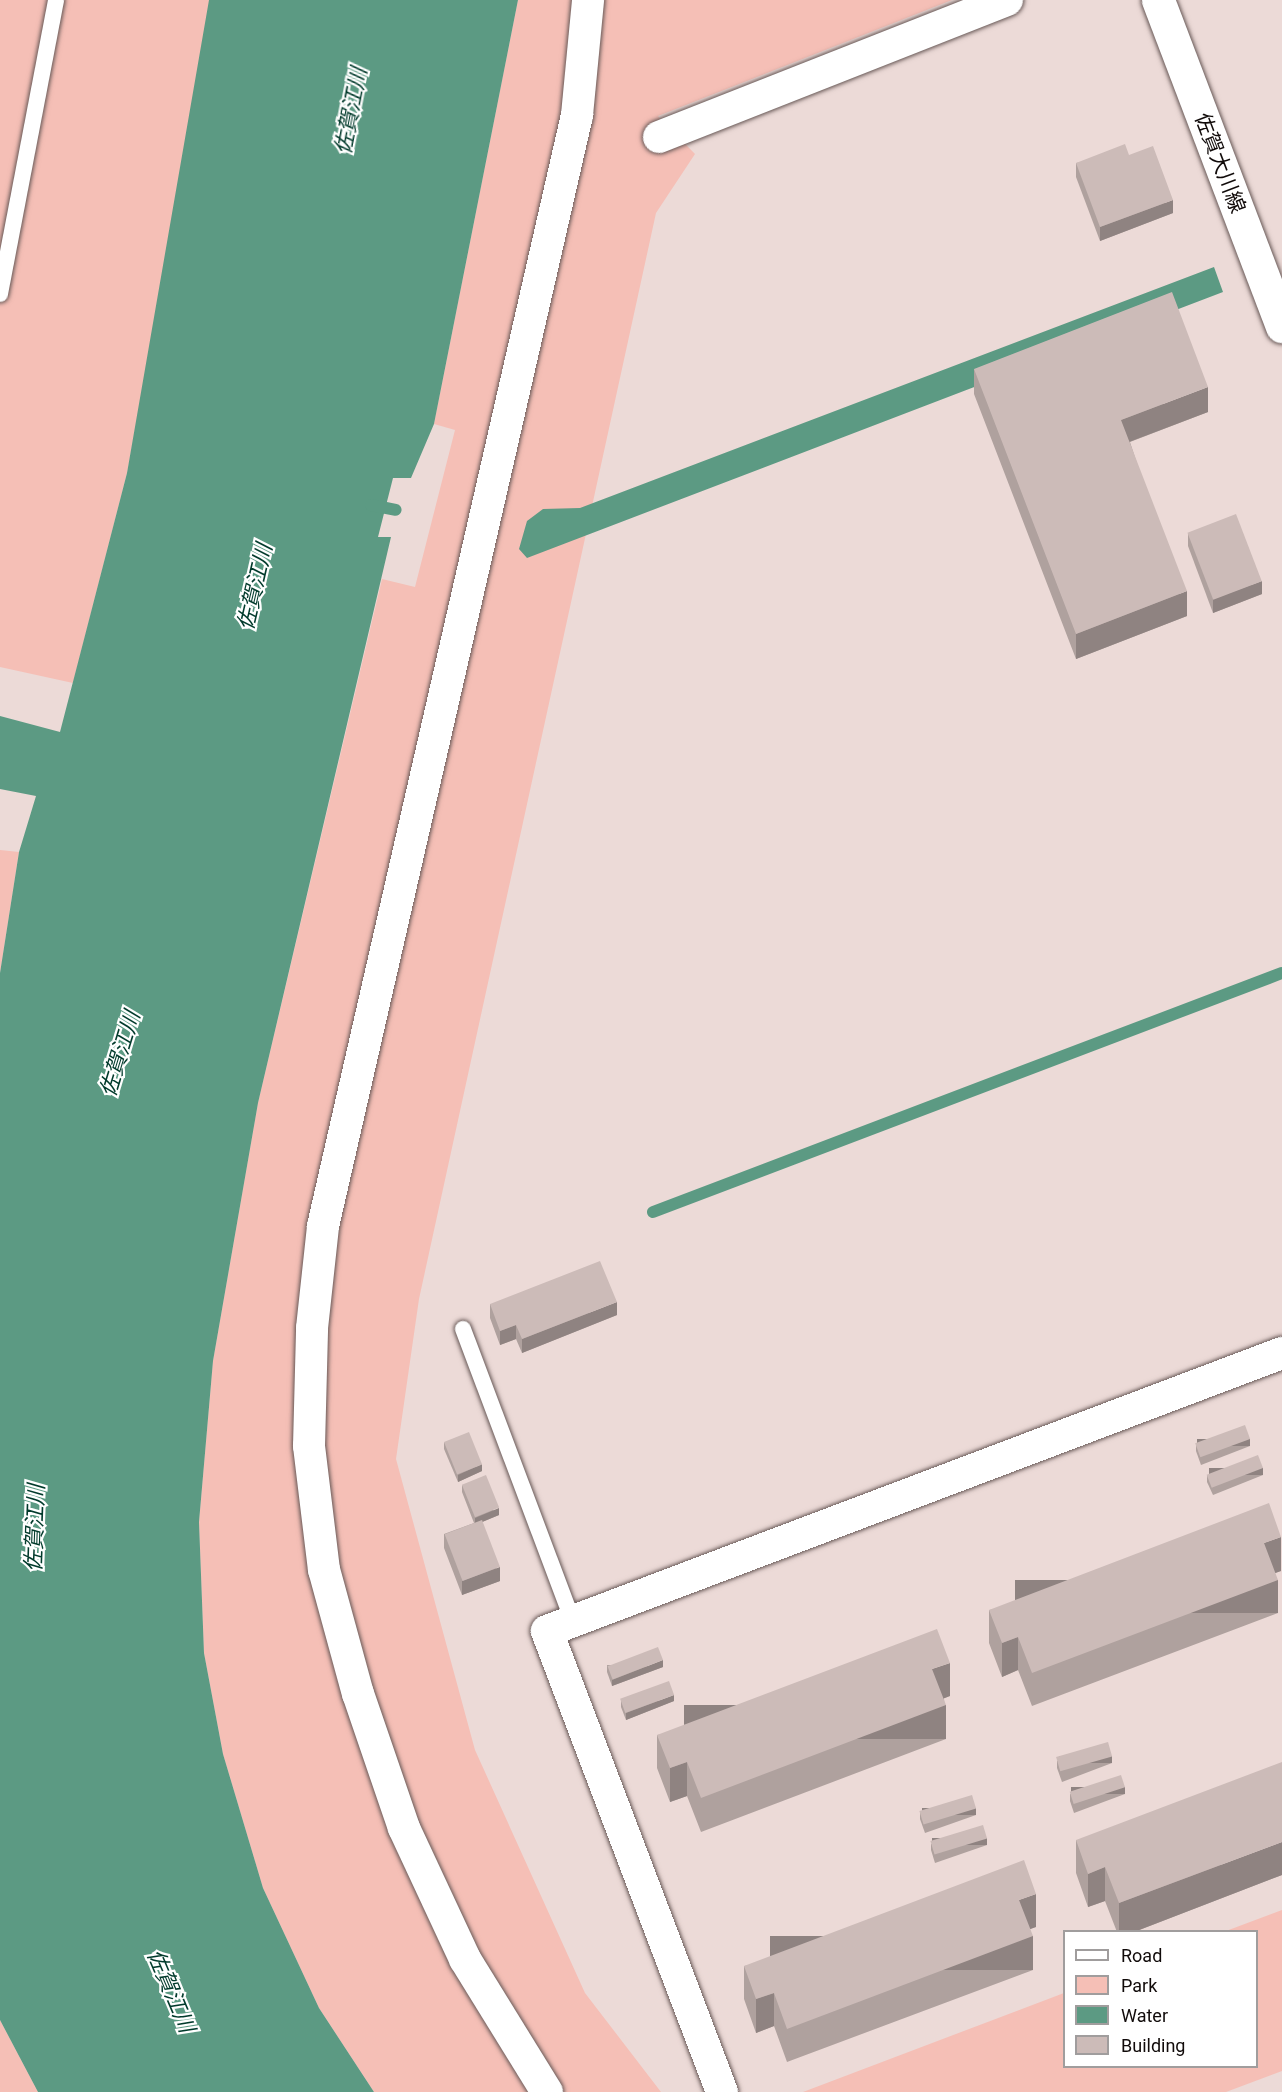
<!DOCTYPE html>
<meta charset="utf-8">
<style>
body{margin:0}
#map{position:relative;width:1282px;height:2092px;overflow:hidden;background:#ecdad7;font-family:Roboto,"Noto Sans JP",sans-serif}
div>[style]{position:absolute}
.green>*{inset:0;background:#f5bfb6}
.water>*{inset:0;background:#5c9a83}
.stream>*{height:12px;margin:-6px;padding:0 6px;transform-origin:6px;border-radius:6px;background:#5c9a83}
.roads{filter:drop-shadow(0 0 2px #685957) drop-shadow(0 0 2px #685957)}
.service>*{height:16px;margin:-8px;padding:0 8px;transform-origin:8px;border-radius:8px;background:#fff}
.minor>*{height:32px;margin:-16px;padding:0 16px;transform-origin:16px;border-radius:16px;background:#fff}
.primary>*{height:33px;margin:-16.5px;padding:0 16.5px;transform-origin:16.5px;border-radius:16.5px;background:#fff}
.wall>*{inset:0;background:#afa19e}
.shaded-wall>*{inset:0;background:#8f8381;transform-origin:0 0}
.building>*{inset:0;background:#ccbbb8;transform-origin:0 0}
span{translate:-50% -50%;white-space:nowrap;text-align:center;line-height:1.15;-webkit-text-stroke:4.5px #fff;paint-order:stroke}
.street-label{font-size:21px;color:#110b0a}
.water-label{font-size:22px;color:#013a2b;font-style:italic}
.legend{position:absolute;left:1063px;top:1930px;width:195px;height:138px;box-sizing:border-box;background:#fff;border:2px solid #a09d9d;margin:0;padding:8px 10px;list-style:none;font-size:18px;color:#110b0a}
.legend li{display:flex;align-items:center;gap:12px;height:30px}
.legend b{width:30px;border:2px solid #a09d9d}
</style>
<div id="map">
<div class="green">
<i style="clip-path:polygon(0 0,215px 0,127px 473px,73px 683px,0 667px)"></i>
<i style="clip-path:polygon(518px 0,952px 0,658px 116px,695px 154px,656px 213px,419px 1299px,396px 1459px,475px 1750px,585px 1993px,661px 2092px,374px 2092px,319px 2008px,263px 1888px,223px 1754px,204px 1653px,199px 1522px,213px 1361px,258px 1103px,382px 579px,415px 587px,455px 430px,434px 424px)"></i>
<i style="clip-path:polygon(0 850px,19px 852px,0 973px)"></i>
<i style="clip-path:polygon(1282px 1910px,1282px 2071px,1226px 2092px,803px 2092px,1064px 1993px,1064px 2066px,1256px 2066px,1256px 1932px,1226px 1931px)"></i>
<i style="clip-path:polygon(0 2020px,38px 2092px,0 2092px)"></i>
</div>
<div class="water">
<i style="clip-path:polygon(209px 0,518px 0,434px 424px,411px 478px,393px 478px,378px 537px,391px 537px,258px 1103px,213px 1361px,199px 1522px,204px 1653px,223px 1754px,263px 1888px,319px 2008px,374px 2092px,38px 2092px,0 2020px,0 973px,19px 852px,36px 796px,0 789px,0 716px,60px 732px,127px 473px)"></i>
<i style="clip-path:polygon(1214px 267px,1223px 292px,527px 558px,519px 549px,527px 521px,543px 509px,580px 508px)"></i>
</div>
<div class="stream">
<i style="left:371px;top:505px;width:25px;rotate:11deg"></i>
<i style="left:653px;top:1212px;width:673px;rotate:-20.81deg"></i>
</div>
<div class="roads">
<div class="service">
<i style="left:0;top:294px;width:299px;rotate:-79.2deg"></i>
<i style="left:463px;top:1329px;width:312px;rotate:69.4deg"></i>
</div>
<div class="minor">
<i style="left:659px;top:137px;width:374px;rotate:-21.5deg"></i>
<i style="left:547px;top:2092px;width:156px;rotate:-121.7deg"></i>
<i style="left:465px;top:1959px;width:145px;rotate:-115deg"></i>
<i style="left:404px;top:1828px;width:142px;rotate:-108.9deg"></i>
<i style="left:358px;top:1694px;width:129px;rotate:-105.3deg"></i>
<i style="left:324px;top:1570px;width:125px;rotate:-96.9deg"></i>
<i style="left:309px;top:1446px;width:118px;rotate:-88.5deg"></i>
<i style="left:312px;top:1328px;width:103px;rotate:-83.8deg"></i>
<i style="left:323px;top:1226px;width:1140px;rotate:-77.12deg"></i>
<i style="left:577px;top:115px;width:116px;rotate:-84.5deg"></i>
<i style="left:722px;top:2092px;width:493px;rotate:-110.8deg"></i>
<i style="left:547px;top:1631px;width:786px;rotate:-20.72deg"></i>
</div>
<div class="primary">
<i style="left:1158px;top:0;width:349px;rotate:69.2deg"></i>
</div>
</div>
<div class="wall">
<i style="clip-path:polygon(1129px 155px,1173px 213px,1100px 241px,1076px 177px,1076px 163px)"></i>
<i style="clip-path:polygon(974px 369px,1208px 412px,1130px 442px,1187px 616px,1076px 659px,974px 394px)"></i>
<i style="clip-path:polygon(1188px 533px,1262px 594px,1213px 613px,1188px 546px)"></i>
<i style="clip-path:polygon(490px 1304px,617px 1315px,522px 1353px,516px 1339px,500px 1345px,490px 1318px)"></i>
<i style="clip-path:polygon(444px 1442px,482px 1471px,458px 1482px,444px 1449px)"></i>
<i style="clip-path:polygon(1196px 1444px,1250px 1446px,1201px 1465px,1196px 1451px)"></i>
<i style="clip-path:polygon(1207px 1475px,1263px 1475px,1213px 1495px,1207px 1482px)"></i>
<i style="clip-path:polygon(462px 1485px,499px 1515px,482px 1522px,500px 1581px,462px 1595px,444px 1548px,444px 1534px,474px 1523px,462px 1492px)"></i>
<i style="clip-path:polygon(1281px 1571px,1275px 1573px,1278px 1613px,1032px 1706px,1018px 1670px,1002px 1677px,989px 1643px,989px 1610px)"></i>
<i style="clip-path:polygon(607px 1665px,663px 1667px,612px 1686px,607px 1672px)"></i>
<i style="clip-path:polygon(950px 1696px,944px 1698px,946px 1739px,701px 1832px,687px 1796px,670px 1802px,657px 1768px,657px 1735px)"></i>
<i style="clip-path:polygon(621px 1700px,674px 1701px,626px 1720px,621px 1707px)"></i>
<i style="clip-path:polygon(1057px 1761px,1112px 1763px,1062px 1782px,1057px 1768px)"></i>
<i style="clip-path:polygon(1070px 1794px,1125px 1794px,1074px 1813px,1070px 1801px)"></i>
<i style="clip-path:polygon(920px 1812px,976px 1815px,925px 1833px,920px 1819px)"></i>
<i style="clip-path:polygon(1076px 1840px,1282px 1875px,1134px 1932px,1117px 1932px,1105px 1901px,1088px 1907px,1076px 1873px)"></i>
<i style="clip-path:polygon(931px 1844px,987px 1845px,935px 1863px,931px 1850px)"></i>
<i style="clip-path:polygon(1036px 1927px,1030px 1929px,1033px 1970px,787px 2062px,774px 2026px,756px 2033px,744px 1999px,744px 1966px)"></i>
</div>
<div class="shaded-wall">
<i style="clip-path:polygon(1173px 200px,1173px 213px,1100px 241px,1100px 227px)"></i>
<i style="clip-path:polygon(1208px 387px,1208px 412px,1121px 445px,1121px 420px)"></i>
<i style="clip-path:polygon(1262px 581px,1262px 594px,1213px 613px,1213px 599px)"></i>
<i style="clip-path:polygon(1187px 591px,1187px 616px,1076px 659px,1076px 634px)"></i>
<i style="clip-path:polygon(617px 1302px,617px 1315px,522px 1353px,522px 1339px)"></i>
<i style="clip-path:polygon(516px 1325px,516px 1339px,500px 1345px,500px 1331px)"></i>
<i style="left:1250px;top:1439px;width:7px;height:53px;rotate:90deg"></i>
<i style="clip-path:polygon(482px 1464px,482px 1471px,458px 1482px,458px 1475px)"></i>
<i style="left:1263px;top:1468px;width:7px;height:54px;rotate:90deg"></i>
<i style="clip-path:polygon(499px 1508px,499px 1515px,475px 1525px,475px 1518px)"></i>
<i style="clip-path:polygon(1281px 1537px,1281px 1571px,1264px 1577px,1264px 1543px)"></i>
<i style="clip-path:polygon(500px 1567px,500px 1581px,462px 1595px,462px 1581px)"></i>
<i style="left:1278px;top:1580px;width:33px;height:263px;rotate:90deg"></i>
<i style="clip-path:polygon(1018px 1637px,1018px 1670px,1002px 1677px,1002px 1643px)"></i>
<i style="clip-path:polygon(663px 1660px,663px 1667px,612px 1686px,612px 1680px)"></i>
<i style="clip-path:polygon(950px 1663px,950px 1696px,932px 1703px,932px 1669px)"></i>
<i style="clip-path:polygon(674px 1695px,674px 1701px,626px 1720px,626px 1713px)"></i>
<i style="left:946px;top:1705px;width:34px;height:262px;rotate:90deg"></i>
<i style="left:1112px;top:1756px;width:7px;height:53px;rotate:90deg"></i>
<i style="clip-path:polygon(687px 1762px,687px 1796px,670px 1802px,670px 1768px)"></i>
<i style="left:1125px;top:1787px;width:7px;height:54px;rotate:90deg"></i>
<i style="left:976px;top:1808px;width:7px;height:54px;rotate:90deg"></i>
<i style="left:987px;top:1838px;width:7px;height:55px;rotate:90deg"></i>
<i style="clip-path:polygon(1282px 1842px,1282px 1875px,1134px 1932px,1119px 1932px,1119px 1903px)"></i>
<i style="clip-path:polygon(1105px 1867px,1105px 1901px,1088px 1907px,1088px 1874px)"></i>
<i style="clip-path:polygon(1036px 1894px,1036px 1927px,1019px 1933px,1019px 1900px)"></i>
<i style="left:1033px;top:1936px;width:34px;height:263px;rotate:90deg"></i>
<i style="clip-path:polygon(774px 1993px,774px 2026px,756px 2033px,756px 1999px)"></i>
</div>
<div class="building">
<i style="clip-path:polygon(1125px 144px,1129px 155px,1153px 146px,1173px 200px,1100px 227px,1076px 163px)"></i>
<i style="clip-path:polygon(1172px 292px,1208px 387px,1121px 420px,1187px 591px,1076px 634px,974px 369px)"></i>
<i style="left:1236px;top:514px;width:72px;height:52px;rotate:69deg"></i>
<i style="clip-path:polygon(600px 1261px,617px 1302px,522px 1339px,516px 1325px,500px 1331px,490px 1304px)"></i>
<i style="left:1245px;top:1425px;width:15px;height:53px;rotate:70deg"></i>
<i style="left:469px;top:1432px;width:35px;height:27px;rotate:68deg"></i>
<i style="left:1258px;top:1455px;width:14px;height:55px;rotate:69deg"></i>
<i style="left:486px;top:1475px;width:35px;height:26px;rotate:68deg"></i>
<i style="clip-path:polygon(1269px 1503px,1281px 1537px,1264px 1543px,1278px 1580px,1032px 1673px,1018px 1637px,1002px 1643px,989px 1610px)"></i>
<i style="left:482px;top:1520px;width:50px;height:40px;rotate:69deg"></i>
<i style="clip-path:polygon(937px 1629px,950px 1663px,932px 1669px,946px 1705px,701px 1798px,687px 1762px,670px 1768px,657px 1735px)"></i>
<i style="left:658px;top:1647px;width:14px;height:54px;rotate:69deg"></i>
<i style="left:669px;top:1681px;width:15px;height:52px;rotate:70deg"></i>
<i style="left:1108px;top:1742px;width:15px;height:54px;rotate:74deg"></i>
<i style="clip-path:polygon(1282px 1762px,1282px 1842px,1119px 1903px,1105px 1867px,1088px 1874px,1076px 1840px)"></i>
<i style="left:1121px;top:1775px;width:13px;height:54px;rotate:72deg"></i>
<i style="left:972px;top:1795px;width:14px;height:55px;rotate:73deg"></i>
<i style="left:983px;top:1825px;width:14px;height:55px;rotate:73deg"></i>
<i style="clip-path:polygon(1024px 1860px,1036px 1894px,1019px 1900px,1033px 1936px,787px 2029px,774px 1993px,756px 1999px,744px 1966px)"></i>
</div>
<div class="street-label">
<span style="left:1220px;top:163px;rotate:69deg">佐賀大川線</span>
</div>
<div class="water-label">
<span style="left:351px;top:111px;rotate:-79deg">佐賀江川</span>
<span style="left:255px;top:587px;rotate:-77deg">佐賀江川</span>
<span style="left:120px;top:1054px;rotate:-73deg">佐賀江川</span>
<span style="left:35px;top:1528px;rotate:-88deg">佐賀江川</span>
<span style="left:171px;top:1991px;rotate:67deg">佐賀江川</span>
</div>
<ul class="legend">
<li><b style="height:8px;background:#fff"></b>Road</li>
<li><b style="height:16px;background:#f5bfb6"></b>Park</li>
<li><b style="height:16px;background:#5c9a83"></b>Water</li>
<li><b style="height:16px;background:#ccbbb8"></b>Building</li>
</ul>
</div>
